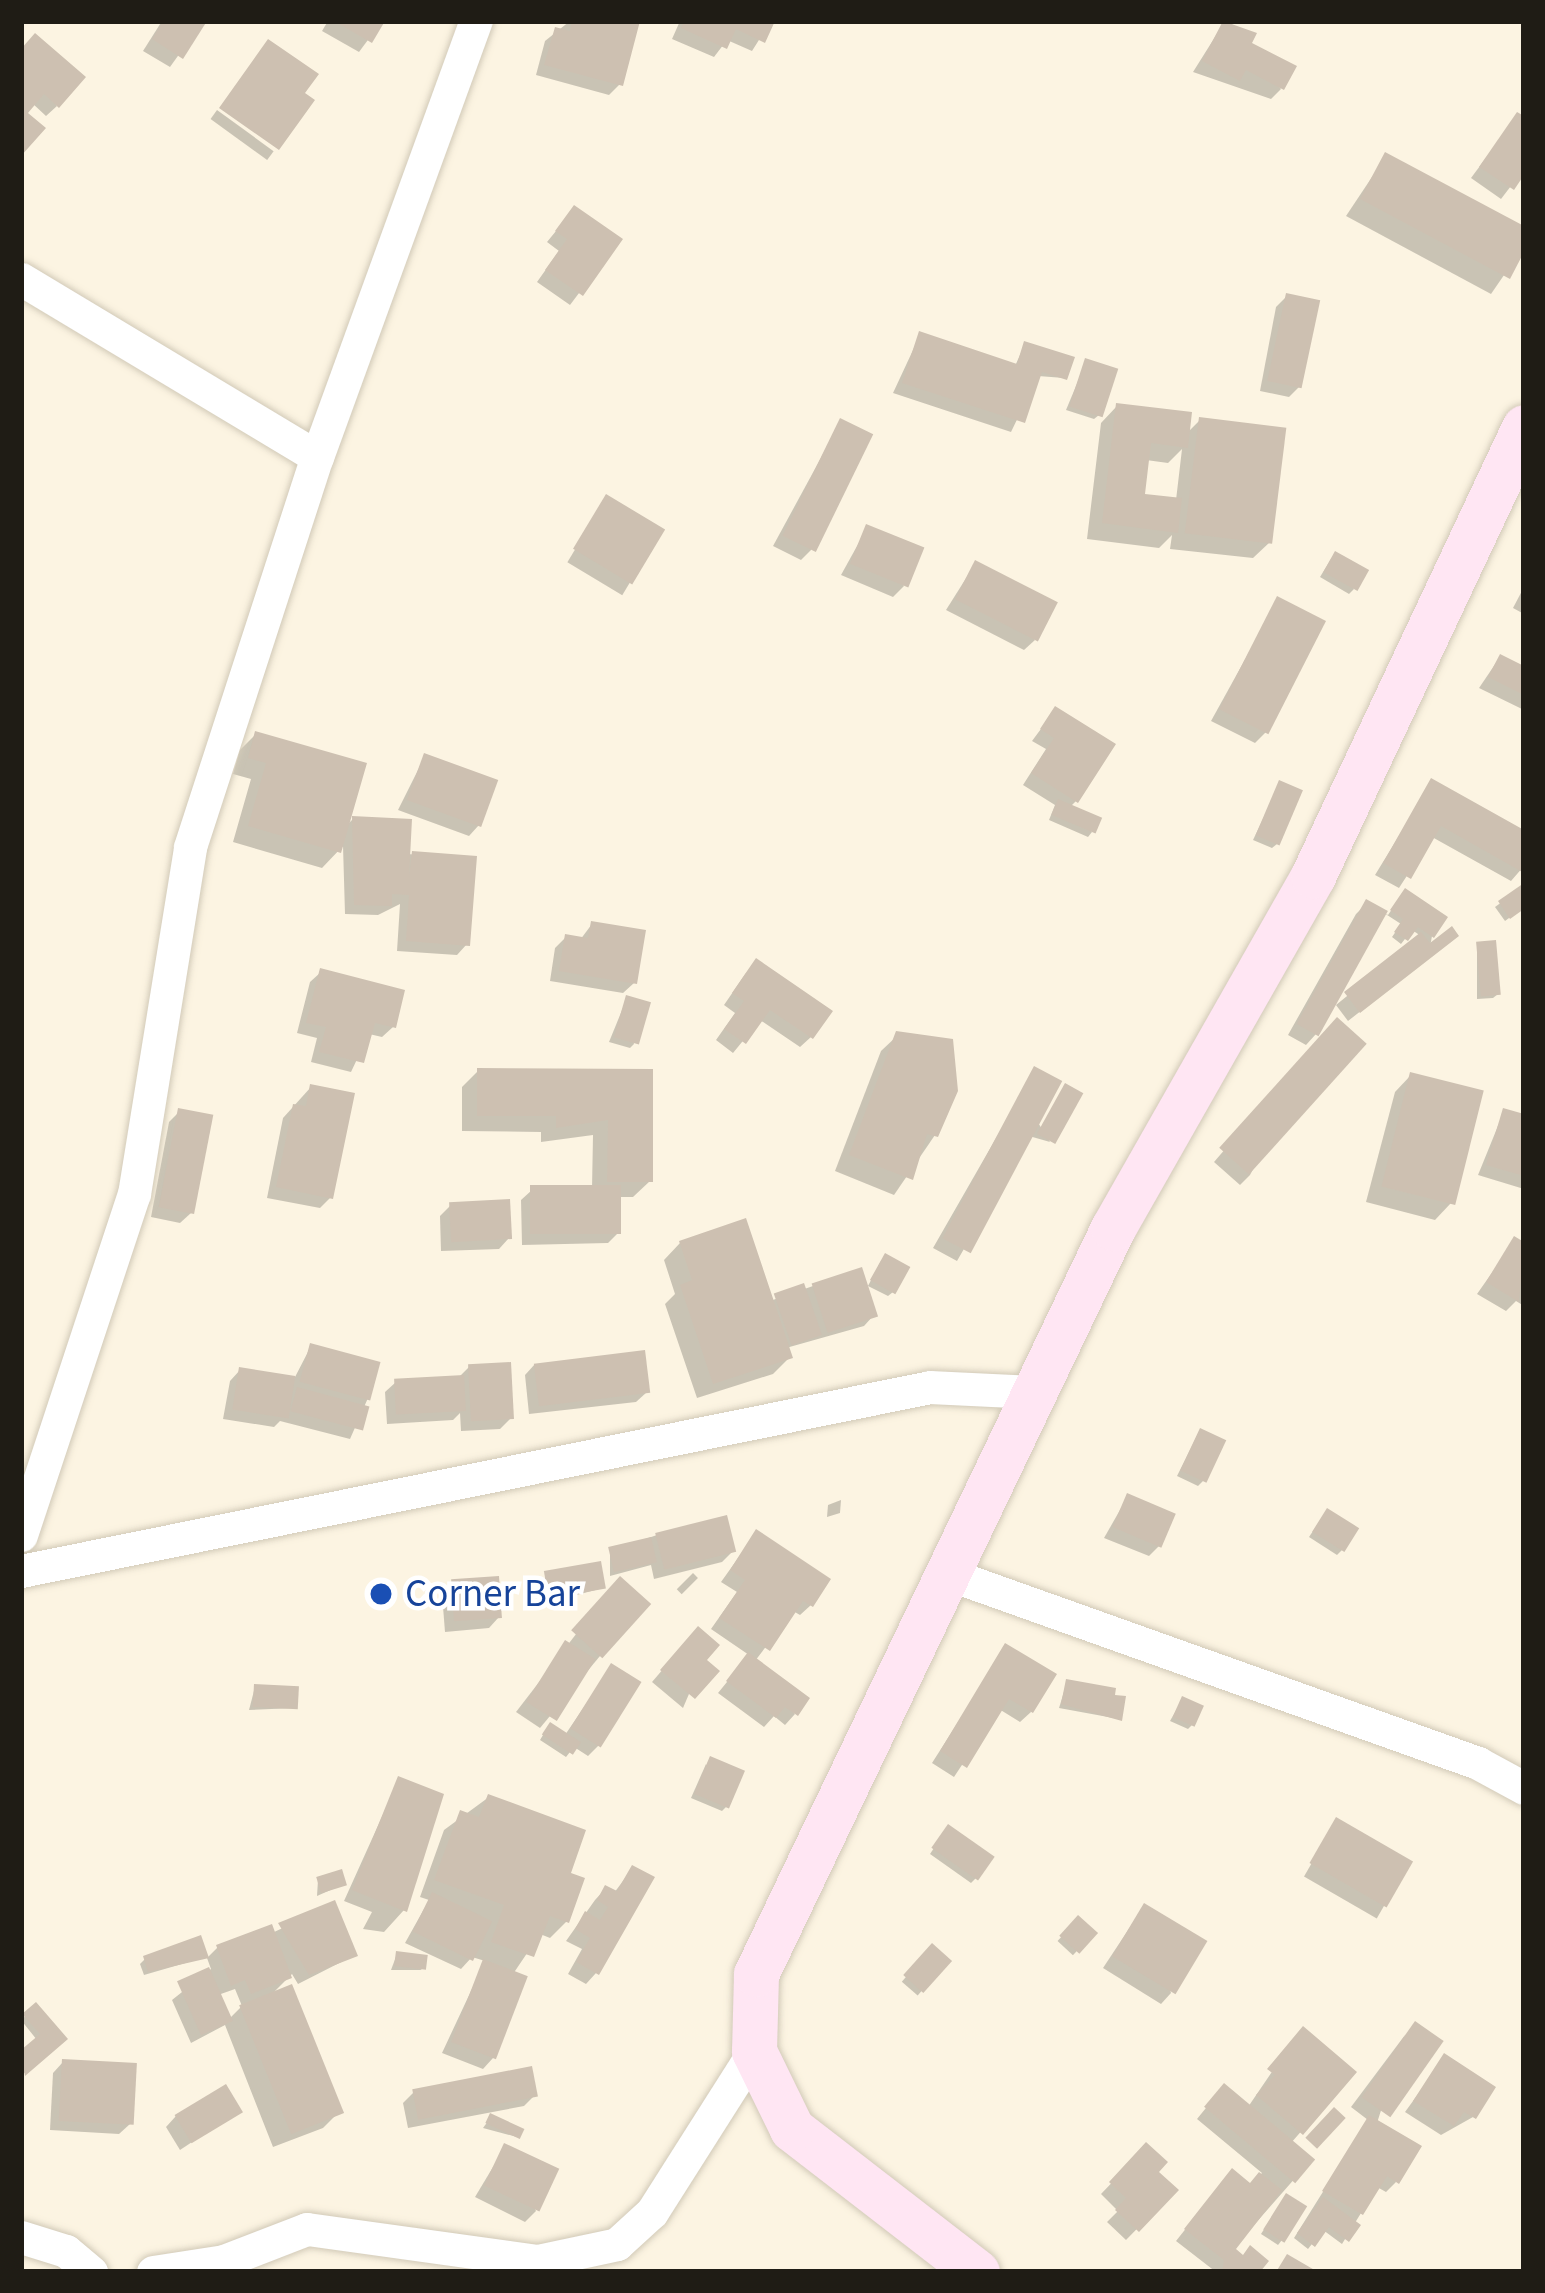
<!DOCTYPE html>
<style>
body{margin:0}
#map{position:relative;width:1545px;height:2293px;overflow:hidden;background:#fcf4e2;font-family:"Source Sans 3",sans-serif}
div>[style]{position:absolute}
.shadow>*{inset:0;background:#0003;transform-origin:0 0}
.building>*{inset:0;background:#cdc0b1;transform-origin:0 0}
.roads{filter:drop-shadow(0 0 3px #d2cab8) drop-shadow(0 0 3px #d2cab8)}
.minor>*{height:33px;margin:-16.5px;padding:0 16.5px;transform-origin:16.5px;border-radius:16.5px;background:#fff}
.secondary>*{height:45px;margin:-22.5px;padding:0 22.5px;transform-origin:22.5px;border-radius:22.5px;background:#ffe6f3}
.dots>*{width:33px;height:33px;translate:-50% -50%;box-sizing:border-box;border:6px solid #fff;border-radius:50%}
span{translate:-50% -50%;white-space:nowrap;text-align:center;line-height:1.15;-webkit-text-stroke:9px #fff;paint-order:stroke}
.transit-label{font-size:39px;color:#164399}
.left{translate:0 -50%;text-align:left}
.frame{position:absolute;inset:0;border:24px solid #1f1c15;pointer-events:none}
</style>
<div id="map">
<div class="shadow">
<i style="clip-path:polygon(162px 21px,203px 21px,170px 67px,143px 51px)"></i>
<i style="clip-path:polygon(328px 21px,382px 21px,359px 52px,322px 31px)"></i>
<i style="clip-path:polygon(570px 21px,636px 21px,620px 84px,609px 95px,536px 75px,545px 41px)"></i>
<i style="clip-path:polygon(680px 21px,771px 21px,752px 51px,727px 40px,714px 57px,672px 39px)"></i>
<i style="clip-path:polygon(1225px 21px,1253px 35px,1249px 45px,1281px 89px,1271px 99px,1193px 72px)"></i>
<i style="clip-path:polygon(21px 52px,57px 106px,46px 116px,32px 103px,23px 113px,21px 152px)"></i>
<i style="left:217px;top:110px;width:70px;height:11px;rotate:36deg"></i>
<i style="clip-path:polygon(1517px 116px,1524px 120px,1524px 169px,1501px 199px,1471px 178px)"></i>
<i style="clip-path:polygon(1386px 156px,1524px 229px,1524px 246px,1491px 294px,1346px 216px)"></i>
<i style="clip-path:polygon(574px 209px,619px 240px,570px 305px,537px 282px,559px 251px,547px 242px)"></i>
<i style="clip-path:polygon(1287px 296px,1300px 386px,1289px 397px,1260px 391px,1276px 307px)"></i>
<i style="clip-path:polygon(920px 335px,1015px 366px,1025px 344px,1064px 378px,1038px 376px,1011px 432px,893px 393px)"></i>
<i style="clip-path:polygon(1086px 362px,1099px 415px,1094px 419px,1066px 410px)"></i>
<i style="clip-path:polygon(evenodd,1117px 406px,1186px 434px,1200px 420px,1270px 542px,1253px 558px,1170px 549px,1172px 535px,1159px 548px,1087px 539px,1101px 423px,1117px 406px,1182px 449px,1176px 500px,1142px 497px,1146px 460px,1168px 463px,1182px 449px)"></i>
<i style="clip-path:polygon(841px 421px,811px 550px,801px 560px,773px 546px)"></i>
<i style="left:606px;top:498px;width:64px;height:75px;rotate:31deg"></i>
<i style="clip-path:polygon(867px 528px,904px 586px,893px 597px,841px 575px)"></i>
<i style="clip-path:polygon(1331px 559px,1354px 589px,1349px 594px,1320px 577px)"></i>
<i style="clip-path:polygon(975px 564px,1035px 640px,1024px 650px,946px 610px)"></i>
<i style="clip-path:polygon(1524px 587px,1524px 614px,1513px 608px)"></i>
<i style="clip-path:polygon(1278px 600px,1266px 732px,1255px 743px,1211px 721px)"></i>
<i style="clip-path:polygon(1500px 657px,1524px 669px,1524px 710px,1479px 688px)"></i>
<i style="clip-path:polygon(1055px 710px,1076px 801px,1070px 807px,1092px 832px,1088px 837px,1049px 820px,1055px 805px,1023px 785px,1046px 749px,1032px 741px)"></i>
<i style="clip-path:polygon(256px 734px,345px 827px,353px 819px,407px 854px,474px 859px,467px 944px,457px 955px,397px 951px,400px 904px,378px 915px,345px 914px,343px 846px,322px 868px,233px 842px,251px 779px,233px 774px,240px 750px)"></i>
<i style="clip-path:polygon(425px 756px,479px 825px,469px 836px,398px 810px)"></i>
<i style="clip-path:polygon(1432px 782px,1524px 834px,1524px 866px,1511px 881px,1432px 837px,1399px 888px,1375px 875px)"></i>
<i style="clip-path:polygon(1280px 783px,1277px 844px,1272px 848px,1253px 840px)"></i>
<i style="clip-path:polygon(1524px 886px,1524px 907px,1505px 921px,1495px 907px)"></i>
<i style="clip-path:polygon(1401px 896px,1432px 936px,1430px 947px,1444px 946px,1348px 1021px,1336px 1005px,1421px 936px,1412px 930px,1401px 944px,1392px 937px,1401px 924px,1384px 913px,1316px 1034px,1306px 1045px,1288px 1035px,1356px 914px,1367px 903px,1388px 915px)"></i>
<i style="clip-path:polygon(592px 924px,634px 983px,623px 993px,550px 981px,555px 948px,566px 937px,580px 940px)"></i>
<i style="clip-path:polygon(1477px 945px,1498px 994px,1493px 998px,1477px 999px)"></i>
<i style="clip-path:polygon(321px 972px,393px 1027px,382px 1037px,369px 1034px,351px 1072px,311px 1062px,317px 1038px,297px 1033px,310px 982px)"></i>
<i style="clip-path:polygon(746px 973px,811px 1037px,800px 1047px,760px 1020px,733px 1053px,716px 1040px,735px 1013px,724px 1005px)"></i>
<i style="clip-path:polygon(627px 998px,634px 1044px,630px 1048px,609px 1042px)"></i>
<i style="clip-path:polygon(1326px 1032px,1250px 1175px,1240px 1185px,1214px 1162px)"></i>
<i style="clip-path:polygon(898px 1035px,935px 1135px,894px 1195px,835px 1171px,881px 1051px)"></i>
<i style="clip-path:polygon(1035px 1070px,1037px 1121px,1050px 1142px,1029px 1136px,957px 1261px,933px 1248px)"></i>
<i style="clip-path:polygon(478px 1071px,650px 1072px,650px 1181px,633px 1197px,618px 1197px,618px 1233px,608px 1243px,522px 1245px,521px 1200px,532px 1190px,592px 1188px,593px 1135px,541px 1142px,541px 1132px,462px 1131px,462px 1087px)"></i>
<i style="clip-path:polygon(1411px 1075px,1451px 1203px,1435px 1220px,1366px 1202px,1395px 1092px)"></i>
<i style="clip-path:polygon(311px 1087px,331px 1197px,320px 1208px,267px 1198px,283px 1118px)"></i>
<i style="clip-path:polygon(1504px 1111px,1524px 1117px,1524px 1189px,1478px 1175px)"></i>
<i style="clip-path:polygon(179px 1112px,191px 1213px,180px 1223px,151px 1217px,169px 1122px)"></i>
<i style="clip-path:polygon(450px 1206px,509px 1238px,499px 1249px,441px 1251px,440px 1216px)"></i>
<i style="clip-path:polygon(1515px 1240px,1524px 1245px,1524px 1306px,1516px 1301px,1506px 1311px,1477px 1294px)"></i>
<i style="clip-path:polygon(680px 1243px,770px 1301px,813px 1286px,874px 1315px,864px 1326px,786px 1348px,790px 1357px,773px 1374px,697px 1398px,665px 1304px,675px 1294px,664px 1260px)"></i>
<i style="clip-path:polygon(881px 1261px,893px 1292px,888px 1296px,868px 1286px)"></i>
<i style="clip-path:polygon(311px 1346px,368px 1398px,350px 1439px,280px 1421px,274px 1427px,223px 1419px,230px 1381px,240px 1370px,294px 1379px)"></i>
<i style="clip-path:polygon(535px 1364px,647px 1392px,636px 1402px,529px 1414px,525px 1375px)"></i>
<i style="clip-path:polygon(469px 1367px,511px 1418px,500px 1429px,461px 1431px,460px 1413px,453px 1420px,387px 1424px,385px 1392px,396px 1382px,458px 1378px)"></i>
<i style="clip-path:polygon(1197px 1436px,1203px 1481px,1198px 1486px,1177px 1476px)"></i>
<i style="clip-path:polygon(1128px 1496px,1159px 1546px,1149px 1556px,1104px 1538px)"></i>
<i style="clip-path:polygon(841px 1500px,840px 1513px,827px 1517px,828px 1505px)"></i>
<i style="clip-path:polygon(1323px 1516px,1342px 1550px,1337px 1555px,1309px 1537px)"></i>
<i style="clip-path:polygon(756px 1533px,811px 1605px,800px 1615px,793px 1611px,755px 1661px,795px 1714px,785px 1725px,774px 1716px,764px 1727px,718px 1693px,749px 1655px,711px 1629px,737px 1592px,721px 1582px)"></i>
<i style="clip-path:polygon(657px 1535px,733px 1551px,722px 1562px,654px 1579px,651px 1565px,610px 1576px,610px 1551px)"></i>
<i style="left:693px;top:1573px;width:7px;height:23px;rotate:45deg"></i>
<i style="clip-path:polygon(545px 1575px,603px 1588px,546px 1603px)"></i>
<i style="clip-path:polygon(452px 1583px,499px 1617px,489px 1628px,445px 1632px,442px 1594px)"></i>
<i style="clip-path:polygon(610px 1590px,600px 1656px,540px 1728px,516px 1712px)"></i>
<i style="clip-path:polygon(688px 1640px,703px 1661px,683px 1708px,652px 1682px)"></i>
<i style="clip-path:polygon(1006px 1647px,1031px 1712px,1020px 1722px,999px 1709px,954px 1777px,932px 1763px)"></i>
<i style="clip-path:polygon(611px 1667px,599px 1745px,588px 1756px,574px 1747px,566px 1757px,540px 1740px,549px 1725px,565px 1735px)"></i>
<i style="clip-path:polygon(1067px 1682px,1119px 1719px,1059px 1708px)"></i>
<i style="clip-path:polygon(255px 1687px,295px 1708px,249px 1710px)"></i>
<i style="clip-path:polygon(1182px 1700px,1193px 1724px,1188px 1729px,1170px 1721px)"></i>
<i style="clip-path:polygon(706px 1764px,726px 1807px,722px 1811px,691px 1798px)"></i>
<i style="clip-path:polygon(399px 1779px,404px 1910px,384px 1932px,363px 1929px,372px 1912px,344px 1901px)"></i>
<i style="clip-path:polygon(489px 1797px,567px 1875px,566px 1922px,550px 1938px,540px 1934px,513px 1974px,493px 2058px,483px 2069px,442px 2053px,485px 1961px,472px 1957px,461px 1969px,405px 1943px,429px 1900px,420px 1897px,444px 1830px)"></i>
<i style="left:1336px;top:1821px;width:84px;height:64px;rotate:30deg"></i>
<i style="clip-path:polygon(944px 1833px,976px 1878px,971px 1883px,930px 1854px)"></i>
<i style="clip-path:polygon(632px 1869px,596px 1973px,586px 1984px,568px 1974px,582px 1949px,566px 1941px,595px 1900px,605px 1889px,614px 1893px)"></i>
<i style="clip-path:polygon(318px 1880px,344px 1884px,317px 1896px)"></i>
<i style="clip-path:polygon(evenodd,334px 1904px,355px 1955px,298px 1984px,292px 1974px,270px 1996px,339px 2112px,323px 2128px,273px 2147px,225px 2025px,191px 2043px,172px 2000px,211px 1969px,207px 1958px,218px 1947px,272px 1933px,334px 1904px,235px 1989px,242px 2006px,229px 2019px,218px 1995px,235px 1989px)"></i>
<i style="clip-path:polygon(1144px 1906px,1171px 1993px,1161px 2004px,1103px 1968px)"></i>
<i style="left:1078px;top:1919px;width:21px;height:30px;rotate:43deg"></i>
<i style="left:932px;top:1947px;width:21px;height:46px;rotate:41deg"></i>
<i style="clip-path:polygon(397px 1954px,422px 1970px,391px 1970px)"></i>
<i style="clip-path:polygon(206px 1957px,144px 1975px,140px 1964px,145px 1959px)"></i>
<i style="clip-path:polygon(36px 2007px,64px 2039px,21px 2076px,21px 2054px,37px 2040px,21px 2020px)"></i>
<i style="clip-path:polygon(1405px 2035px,1377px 2123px,1396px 2182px,1386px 2192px,1377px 2187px,1342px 2244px,1323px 2230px,1308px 2249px,1294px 2238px,1368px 2120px,1351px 2107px)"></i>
<i style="clip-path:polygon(1293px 2041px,1353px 2072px,1291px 2143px,1311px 2160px,1232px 2250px,1256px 2272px,1216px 2272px,1176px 2241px,1222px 2183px,1250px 2186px,1262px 2173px,1197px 2119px,1214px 2098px,1248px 2107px)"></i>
<i style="clip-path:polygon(1445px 2057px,1473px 2117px,1441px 2135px,1405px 2112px)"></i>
<i style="clip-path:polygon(63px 2062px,130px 2124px,119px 2134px,50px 2130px,53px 2073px)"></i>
<i style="clip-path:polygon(414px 2092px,535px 2095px,524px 2106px,408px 2128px,403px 2103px)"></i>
<i style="clip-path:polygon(239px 2111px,180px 2150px,166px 2127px,176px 2116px)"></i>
<i style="clip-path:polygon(491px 2117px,517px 2137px,483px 2128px)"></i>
<i style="clip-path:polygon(505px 2147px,536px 2211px,525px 2222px,475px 2197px)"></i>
<i style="clip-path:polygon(1146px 2147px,1155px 2172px,1175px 2190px,1126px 2240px,1107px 2222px,1118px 2211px,1101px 2194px)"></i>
<i style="clip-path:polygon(1282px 2201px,1282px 2240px,1278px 2245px,1261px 2234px)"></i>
</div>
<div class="building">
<i style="clip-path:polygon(163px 21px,207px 21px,183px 59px,152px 39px)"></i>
<i style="clip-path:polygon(334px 21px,385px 21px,372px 43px)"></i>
<i style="clip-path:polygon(572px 21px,640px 21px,623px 86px,544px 65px,555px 27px,570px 31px)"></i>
<i style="clip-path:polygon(684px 21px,775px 21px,765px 43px,736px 29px,727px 49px,681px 28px)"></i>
<i style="clip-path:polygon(1223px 21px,1257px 33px,1252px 43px,1297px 66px,1284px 90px,1246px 70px,1240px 81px,1202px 61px)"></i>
<i style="clip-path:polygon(35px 33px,86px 77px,59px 108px,44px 94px,28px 113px,46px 128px,21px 156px,21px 49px)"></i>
<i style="clip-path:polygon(268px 39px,319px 74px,305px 93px,315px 100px,279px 150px,219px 108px)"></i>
<i style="clip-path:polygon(1517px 112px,1524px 116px,1524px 175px,1514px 190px,1479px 167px)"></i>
<i style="clip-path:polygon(1385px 152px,1524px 226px,1524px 252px,1510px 279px,1360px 199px)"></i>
<i style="clip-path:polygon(574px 205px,623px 239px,583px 296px,545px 270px,567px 239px,555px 231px)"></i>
<i style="left:1286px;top:293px;width:35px;height:90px;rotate:12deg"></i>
<i style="clip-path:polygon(919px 331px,1017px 364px,1024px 341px,1075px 357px,1067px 380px,1042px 372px,1025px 423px,902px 383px)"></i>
<i style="left:1085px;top:358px;width:35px;height:51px;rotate:18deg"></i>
<i style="clip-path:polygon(1116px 403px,1192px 412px,1188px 448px,1151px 443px,1145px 494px,1182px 498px,1178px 533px,1102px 523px)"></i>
<i style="left:1199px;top:417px;width:88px;height:117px;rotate:7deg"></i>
<i style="left:840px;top:418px;width:37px;height:131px;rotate:26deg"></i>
<i style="left:606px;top:494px;width:69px;height:64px;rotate:31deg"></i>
<i style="left:866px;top:524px;width:63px;height:43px;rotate:22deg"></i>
<i style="left:1335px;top:551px;width:39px;height:24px;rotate:29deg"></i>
<i style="left:975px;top:560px;width:93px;height:44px;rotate:27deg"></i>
<i style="left:1277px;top:596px;width:55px;height:127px;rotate:27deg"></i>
<i style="clip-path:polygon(1500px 654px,1524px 666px,1524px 695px,1488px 677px)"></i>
<i style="clip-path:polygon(1055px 706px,1116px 744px,1078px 803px,1031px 773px,1054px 738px,1040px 729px)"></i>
<i style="clip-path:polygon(255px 731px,367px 763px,341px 853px,248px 826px,266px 763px,248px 758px)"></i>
<i style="left:424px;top:753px;width:79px;height:50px;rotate:20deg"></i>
<i style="clip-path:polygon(1431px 778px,1524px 830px,1524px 873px,1441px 826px,1411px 879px,1383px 863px)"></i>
<i style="left:1279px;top:780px;width:26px;height:60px;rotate:23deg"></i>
<i style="left:1058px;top:799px;width:48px;height:17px;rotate:23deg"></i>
<i style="clip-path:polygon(352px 816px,412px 819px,409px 877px,412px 851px,477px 856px,470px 946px,406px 941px,409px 895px,392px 894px,392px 906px,354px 905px)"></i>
<i style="clip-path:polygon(1524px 883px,1524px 909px,1510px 919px,1498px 901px)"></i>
<i style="clip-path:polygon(1405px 888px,1448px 917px,1434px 938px,1418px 927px,1408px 941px,1394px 932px,1403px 919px,1390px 910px)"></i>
<i style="left:1366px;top:899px;width:25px;height:143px;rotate:29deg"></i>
<i style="clip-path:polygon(591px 921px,646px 930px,637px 984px,559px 971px,565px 934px,588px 938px)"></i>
<i style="clip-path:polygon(1452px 926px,1459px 936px,1360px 1013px,1344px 992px,1421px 932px,1430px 943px)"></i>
<i style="left:1496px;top:940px;width:55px;height:20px;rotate:85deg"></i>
<i style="clip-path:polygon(756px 958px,833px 1011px,813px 1039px,770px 1010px,746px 1044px,724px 1029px,744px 1001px,732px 993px)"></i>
<i style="clip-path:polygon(320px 968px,405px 990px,396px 1028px,375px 1023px,364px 1063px,319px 1052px,326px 1027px,306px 1023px)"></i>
<i style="left:626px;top:995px;width:26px;height:44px;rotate:16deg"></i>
<i style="left:1337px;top:1017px;width:40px;height:176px;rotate:42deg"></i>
<i style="clip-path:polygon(896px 1031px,953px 1039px,958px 1091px,938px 1137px,927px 1134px,913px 1180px,849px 1155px)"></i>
<i style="left:1034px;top:1066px;width:32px;height:195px;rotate:28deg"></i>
<i style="clip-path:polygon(477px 1068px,653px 1069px,653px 1182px,607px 1182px,608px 1120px,556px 1128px,556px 1116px,477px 1116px)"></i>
<i style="left:1410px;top:1072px;width:76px;height:118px;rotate:14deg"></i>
<i style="left:1065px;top:1083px;width:21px;height:58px;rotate:29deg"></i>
<i style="clip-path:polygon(310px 1084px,355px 1093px,333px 1199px,276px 1187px,293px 1104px,306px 1106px)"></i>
<i style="left:178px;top:1108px;width:36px;height:101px;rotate:11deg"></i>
<i style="clip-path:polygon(1503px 1108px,1524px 1114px,1524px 1176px,1486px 1165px)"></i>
<i style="left:621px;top:1185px;width:49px;height:91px;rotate:90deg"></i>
<i style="left:510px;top:1199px;width:40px;height:61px;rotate:87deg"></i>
<i style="clip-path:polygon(746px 1218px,793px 1358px,713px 1384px,680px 1285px,692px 1280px,679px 1241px)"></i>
<i style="clip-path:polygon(1514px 1236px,1524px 1242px,1519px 1302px,1486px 1282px)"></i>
<i style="left:885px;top:1253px;width:29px;height:31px;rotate:29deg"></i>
<i style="left:862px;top:1267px;width:52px;height:53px;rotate:72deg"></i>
<i style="left:804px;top:1283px;width:55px;height:32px;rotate:71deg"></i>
<i style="left:310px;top:1343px;width:73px;height:40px;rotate:15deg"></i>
<i style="left:645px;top:1350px;width:43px;height:112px;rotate:83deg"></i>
<i style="left:511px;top:1362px;width:57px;height:43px;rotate:87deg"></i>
<i style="left:239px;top:1367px;width:57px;height:43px;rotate:9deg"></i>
<i style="left:464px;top:1375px;width:36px;height:70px;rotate:87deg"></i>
<i style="left:297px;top:1387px;width:75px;height:25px;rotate:15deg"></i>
<i style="left:1200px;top:1428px;width:29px;height:47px;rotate:25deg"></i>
<i style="left:1127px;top:1493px;width:53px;height:37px;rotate:23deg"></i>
<i style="left:1327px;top:1508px;width:38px;height:28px;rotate:32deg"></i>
<i style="left:727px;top:1515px;width:38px;height:74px;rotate:76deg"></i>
<i style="clip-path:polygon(756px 1529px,831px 1579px,813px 1607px,803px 1601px,770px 1651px,719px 1618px,745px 1580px,730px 1570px)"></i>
<i style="left:651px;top:1537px;width:26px;height:44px;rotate:77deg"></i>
<i style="left:601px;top:1561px;width:28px;height:58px;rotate:80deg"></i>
<i style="left:499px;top:1576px;width:42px;height:48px;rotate:86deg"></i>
<i style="left:620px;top:1576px;width:42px;height:73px;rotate:42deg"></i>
<i style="clip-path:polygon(698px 1626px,720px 1645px,707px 1660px,720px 1671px,695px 1699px,660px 1670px)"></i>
<i style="left:565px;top:1640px;width:36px;height:73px;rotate:32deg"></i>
<i style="clip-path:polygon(1005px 1643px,1057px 1674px,1033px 1713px,1009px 1699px,967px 1768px,940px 1751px)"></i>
<i style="clip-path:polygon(748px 1652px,810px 1698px,798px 1716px,785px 1707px,776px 1718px,726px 1681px)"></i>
<i style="left:611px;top:1663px;width:36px;height:77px;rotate:32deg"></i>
<i style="clip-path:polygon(1066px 1679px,1116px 1688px,1115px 1695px,1126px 1696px,1122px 1721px,1061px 1704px)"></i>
<i style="left:254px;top:1684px;width:45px;height:23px;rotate:3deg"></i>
<i style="left:1182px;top:1696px;width:24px;height:23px;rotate:24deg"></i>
<i style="left:550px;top:1722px;width:37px;height:15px;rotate:33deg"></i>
<i style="left:710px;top:1756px;width:38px;height:41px;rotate:23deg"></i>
<i style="clip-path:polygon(398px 1776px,444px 1794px,407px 1912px,352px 1890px)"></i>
<i style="clip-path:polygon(488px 1794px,586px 1830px,571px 1873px,585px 1878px,569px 1923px,550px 1916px,534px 1957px,491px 1942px,504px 1905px,434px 1880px,460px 1810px,479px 1817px)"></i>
<i style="left:1336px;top:1817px;width:89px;height:53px;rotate:30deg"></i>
<i style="left:948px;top:1824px;width:57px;height:29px;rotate:35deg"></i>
<i style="clip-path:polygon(632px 1865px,655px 1877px,599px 1975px,576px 1962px,590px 1938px,575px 1929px,585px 1911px,600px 1920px,608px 1907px,597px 1900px,605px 1885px,617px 1891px)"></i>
<i style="left:342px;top:1869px;width:17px;height:27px;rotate:73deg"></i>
<i style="left:432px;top:1892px;width:67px;height:44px;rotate:26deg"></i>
<i style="clip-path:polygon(335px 1900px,358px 1956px,309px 1975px,278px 1923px)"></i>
<i style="left:1144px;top:1903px;width:74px;height:62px;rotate:31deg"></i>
<i style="left:1078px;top:1915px;width:27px;height:28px;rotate:42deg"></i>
<i style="clip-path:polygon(272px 1924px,292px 1978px,251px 1994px,245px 1980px,231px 1986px,216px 1945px)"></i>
<i style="clip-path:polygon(201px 1935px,209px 1958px,148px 1972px,143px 1956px)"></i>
<i style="left:932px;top:1943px;width:27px;height:43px;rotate:42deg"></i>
<i style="left:396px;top:1951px;width:32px;height:15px;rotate:7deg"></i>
<i style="left:483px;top:1959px;width:48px;height:89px;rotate:21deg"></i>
<i style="left:209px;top:1967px;width:59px;height:35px;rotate:66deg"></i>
<i style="left:292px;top:1984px;width:139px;height:57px;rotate:68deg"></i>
<i style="clip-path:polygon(36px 2002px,68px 2039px,25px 2076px,21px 2050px,40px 2034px,22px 2014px)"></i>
<i style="left:1415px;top:2021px;width:35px;height:93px;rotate:35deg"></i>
<i style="clip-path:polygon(1303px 2026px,1357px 2072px,1303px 2135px,1256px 2095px,1275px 2075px,1267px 2069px)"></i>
<i style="clip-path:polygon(1444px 2053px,1496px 2087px,1476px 2119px,1464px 2112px,1454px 2126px,1413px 2101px)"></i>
<i style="left:62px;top:2059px;width:75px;height:62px;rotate:3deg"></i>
<i style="left:532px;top:2066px;width:31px;height:122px;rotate:79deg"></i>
<i style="left:1224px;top:2083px;width:119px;height:31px;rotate:40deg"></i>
<i style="left:226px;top:2084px;width:33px;height:60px;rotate:59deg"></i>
<i style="left:1334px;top:2107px;width:16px;height:42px;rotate:43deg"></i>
<i style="left:490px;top:2113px;width:38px;height:11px;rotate:25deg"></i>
<i style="clip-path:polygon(1369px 2115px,1422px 2146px,1399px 2184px,1387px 2176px,1363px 2215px,1322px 2191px)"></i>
<i style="clip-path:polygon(1146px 2142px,1168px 2162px,1159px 2172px,1179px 2190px,1139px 2232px,1115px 2210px,1126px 2198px,1109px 2182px)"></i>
<i style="left:504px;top:2143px;width:61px;height:47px;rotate:25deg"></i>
<i style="clip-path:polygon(1232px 2168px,1250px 2183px,1259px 2172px,1282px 2190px,1236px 2249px,1243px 2255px,1250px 2245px,1269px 2261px,1260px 2272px,1222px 2272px,1224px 2260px,1184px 2229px)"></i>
<i style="left:1286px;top:2193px;width:25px;height:43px;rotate:32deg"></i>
<i style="clip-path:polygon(1323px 2197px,1361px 2225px,1349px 2242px,1329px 2227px,1315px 2247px,1297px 2233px)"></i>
<i style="clip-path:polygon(1287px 2254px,1318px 2272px,1276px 2272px)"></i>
</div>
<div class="roads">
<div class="minor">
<i style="left:21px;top:279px;width:345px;rotate:31deg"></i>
<i style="left:21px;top:1535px;width:359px;rotate:-71.7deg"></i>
<i style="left:134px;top:1194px;width:351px;rotate:-80.8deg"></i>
<i style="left:190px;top:847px;width:410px;rotate:-72deg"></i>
<i style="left:317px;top:457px;width:464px;rotate:-70deg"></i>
<i style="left:21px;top:1571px;width:927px;rotate:-11.44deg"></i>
<i style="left:930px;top:1387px;width:103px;rotate:2.8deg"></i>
<i style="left:951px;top:1575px;width:560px;rotate:19.63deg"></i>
<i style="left:1478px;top:1763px;width:52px;rotate:28.5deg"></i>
<i style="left:21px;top:2237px;width:47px;rotate:17.3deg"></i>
<i style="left:66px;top:2251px;width:33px;rotate:40deg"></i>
<i style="left:153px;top:2272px;width:72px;rotate:-8.8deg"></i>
<i style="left:224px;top:2261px;width:89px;rotate:-21.1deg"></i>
<i style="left:307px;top:2229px;width:233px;rotate:7.9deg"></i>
<i style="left:538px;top:2261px;width:81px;rotate:-12.1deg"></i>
<i style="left:617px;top:2244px;width:47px;rotate:-42.4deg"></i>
<i style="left:652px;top:2212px;width:191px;rotate:-57.6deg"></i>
</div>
<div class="secondary">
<i style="left:977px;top:2272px;width:234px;rotate:-142.3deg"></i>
<i style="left:792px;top:2129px;width:87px;rotate:-116deg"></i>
<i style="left:754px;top:2051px;width:77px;rotate:-88.5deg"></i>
<i style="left:756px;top:1974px;width:827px;rotate:-64.43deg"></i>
<i style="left:1113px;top:1228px;width:405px;rotate:-60.4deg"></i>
<i style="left:1313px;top:876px;width:496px;rotate:-64.8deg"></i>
</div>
</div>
<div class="dots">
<i style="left:381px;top:1594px;background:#1a4fb4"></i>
</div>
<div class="transit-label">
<span class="left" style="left:405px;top:1594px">Corner Bar</span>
</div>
<div class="frame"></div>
</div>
